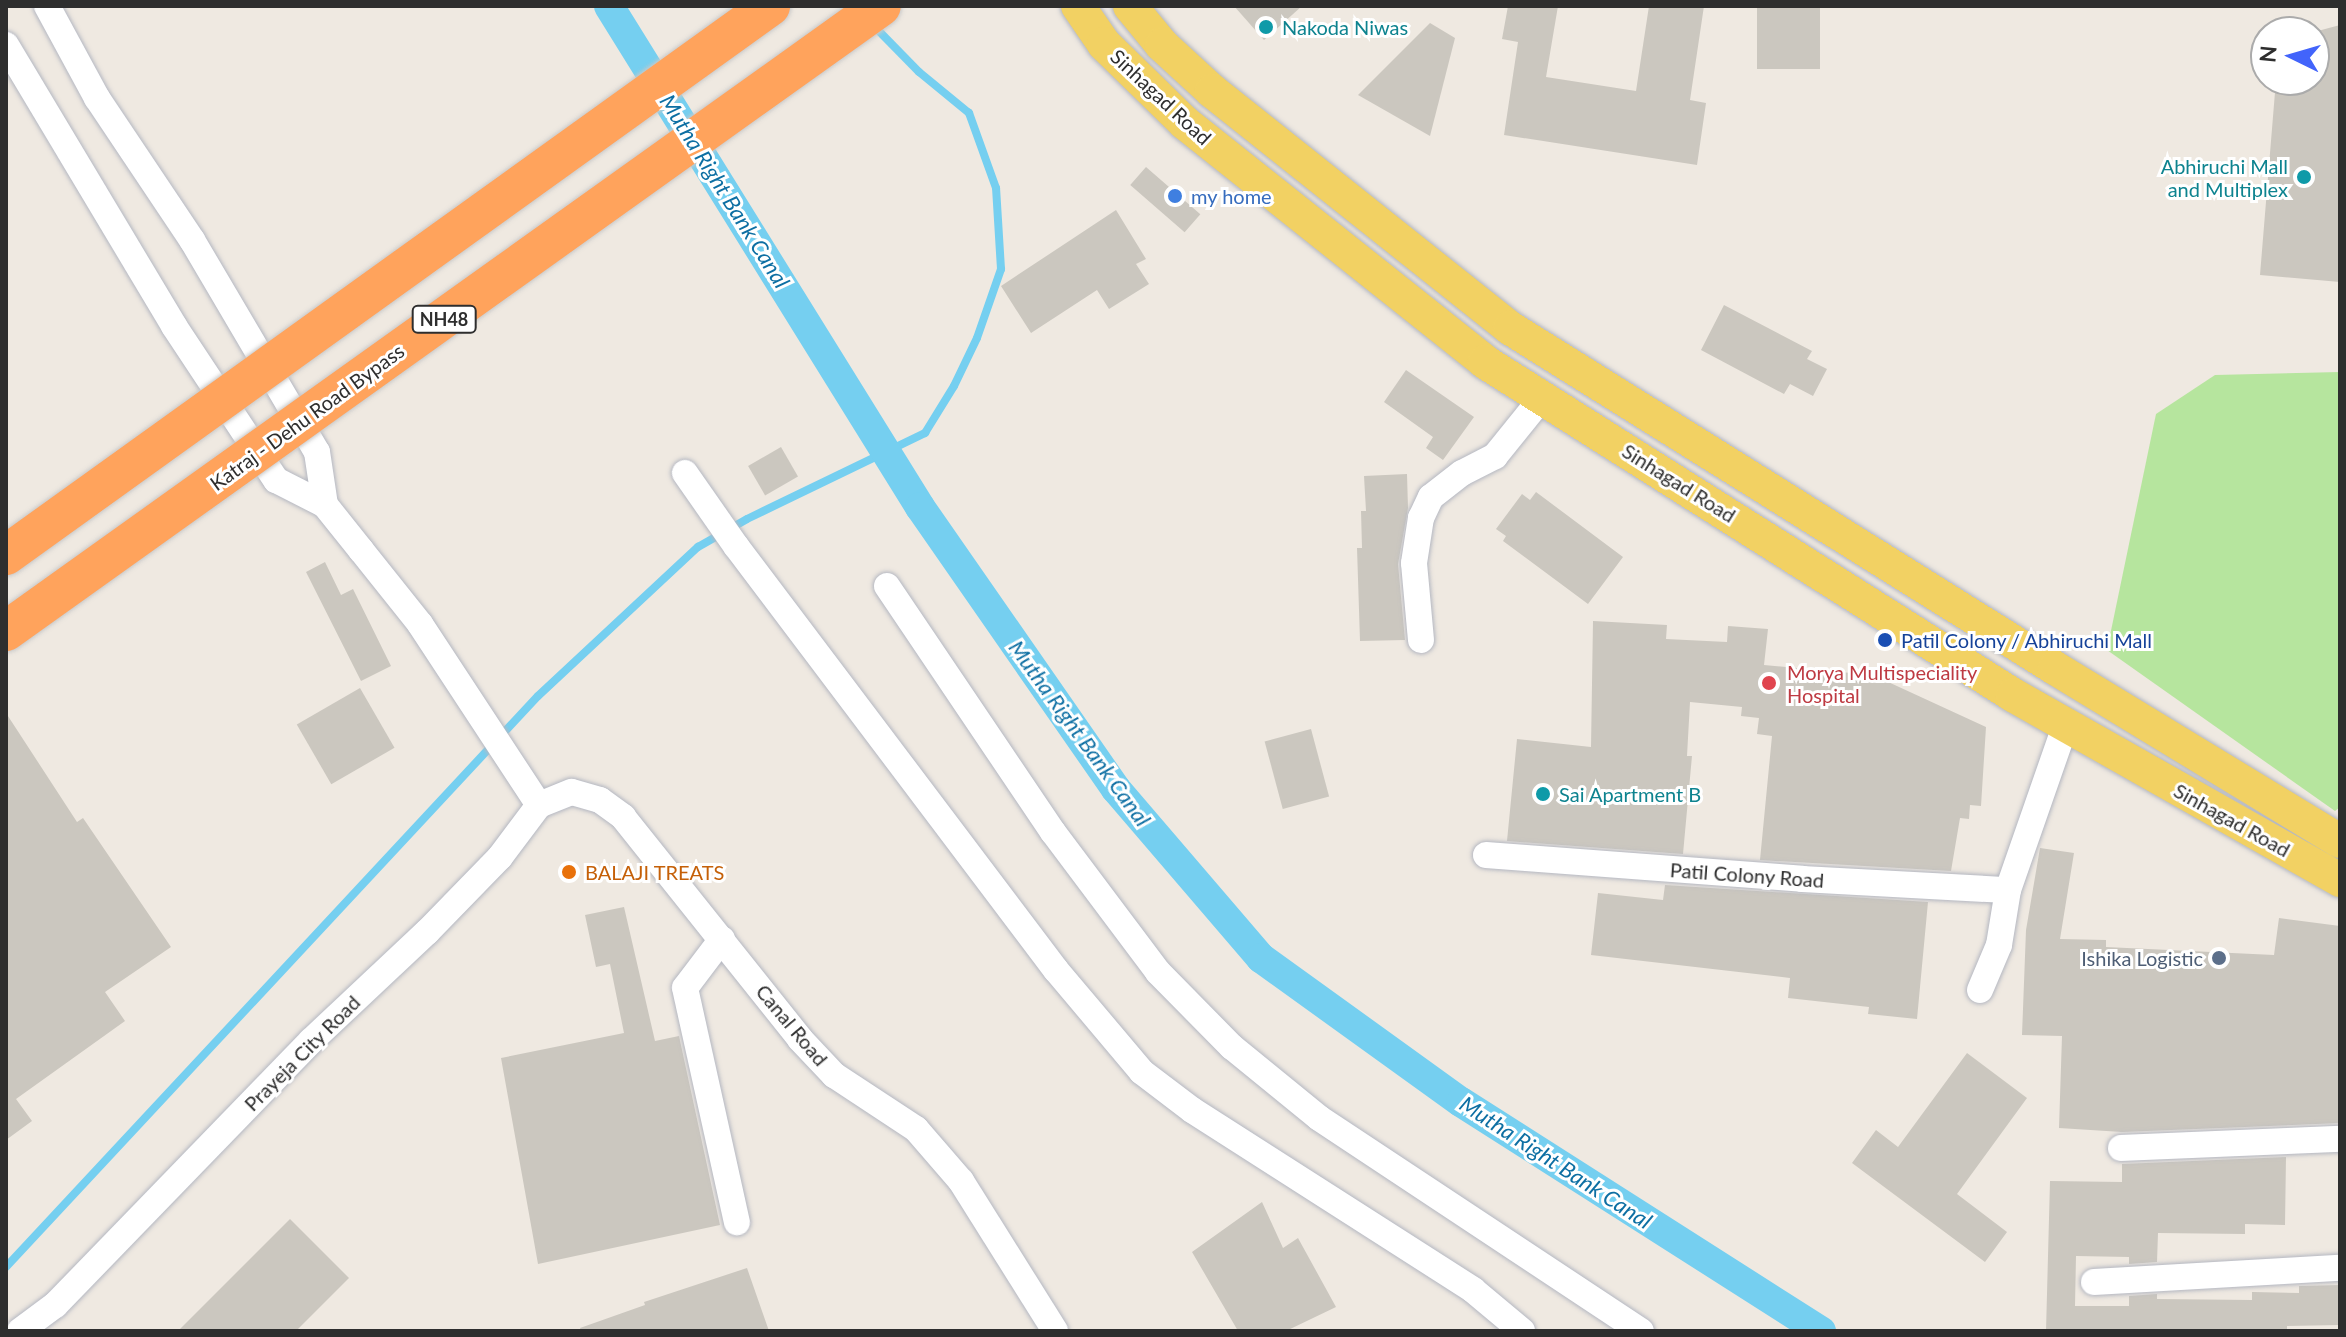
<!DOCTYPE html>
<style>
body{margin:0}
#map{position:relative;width:2346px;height:1337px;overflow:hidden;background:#efe9e1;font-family:Lato,sans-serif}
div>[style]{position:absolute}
.green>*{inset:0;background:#b6e59e}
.stream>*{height:8px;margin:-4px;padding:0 4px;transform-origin:4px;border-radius:4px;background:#75cff0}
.canal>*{height:30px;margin:-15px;padding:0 15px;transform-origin:15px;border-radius:15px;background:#75cff0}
.building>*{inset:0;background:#cbc7bf;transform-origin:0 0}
.roads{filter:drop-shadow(0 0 2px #b4b7c1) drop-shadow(0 0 2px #b4b7c1)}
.minor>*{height:26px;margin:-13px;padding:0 13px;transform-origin:13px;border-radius:13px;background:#fff}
.major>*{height:34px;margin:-17px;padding:0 17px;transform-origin:17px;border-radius:17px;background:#f2d163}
.bridges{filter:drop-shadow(0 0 2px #c9c9c9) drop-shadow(0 0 2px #c9c9c9)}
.highway-bridge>*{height:40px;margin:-20px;padding:0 20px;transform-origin:20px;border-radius:20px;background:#ffa35c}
.dots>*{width:22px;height:22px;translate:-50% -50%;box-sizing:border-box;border:4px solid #fff;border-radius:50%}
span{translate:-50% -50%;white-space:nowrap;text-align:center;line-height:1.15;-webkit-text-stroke:6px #fff;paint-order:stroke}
.shield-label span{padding:2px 6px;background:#fff;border:2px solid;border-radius:6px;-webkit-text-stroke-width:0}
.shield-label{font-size:18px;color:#2e2e2e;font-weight:700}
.culture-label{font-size:20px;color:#0d838f}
.left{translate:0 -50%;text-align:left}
.right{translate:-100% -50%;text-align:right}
.street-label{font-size:20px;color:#2e2e2e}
.shop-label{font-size:20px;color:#366cbe}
.transit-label{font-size:20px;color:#164399}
.health-label{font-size:20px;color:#be3a42}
.food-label{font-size:20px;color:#c56008}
.service-label{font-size:20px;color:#4e5e75}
.water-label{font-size:22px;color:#0d6fa3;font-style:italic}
.frame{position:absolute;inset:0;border:8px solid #2e2e2e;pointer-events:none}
.north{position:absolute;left:2250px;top:16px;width:80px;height:80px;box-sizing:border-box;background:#fff;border:2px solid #ababab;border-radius:50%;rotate:275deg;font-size:22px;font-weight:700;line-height:32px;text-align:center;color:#2e2e2e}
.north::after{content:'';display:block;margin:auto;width:28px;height:36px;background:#4264fb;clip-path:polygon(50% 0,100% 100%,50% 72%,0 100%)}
</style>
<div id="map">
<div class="green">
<i style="clip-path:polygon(2340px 372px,2340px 807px,2335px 811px,2107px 650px,2156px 414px,2215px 375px)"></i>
</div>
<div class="stream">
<i style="left:6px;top:1267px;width:780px;rotate:-47.03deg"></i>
<i style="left:538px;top:696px;width:219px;rotate:-43deg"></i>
<i style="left:698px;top:547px;width:56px;rotate:-29.7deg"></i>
<i style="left:747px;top:519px;width:198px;rotate:-25.8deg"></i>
<i style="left:925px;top:433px;width:55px;rotate:-58.3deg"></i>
<i style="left:954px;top:386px;width:53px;rotate:-64.4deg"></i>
<i style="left:977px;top:338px;width:73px;rotate:-70.8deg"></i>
<i style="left:1001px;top:269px;width:81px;rotate:-93.5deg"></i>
<i style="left:996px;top:188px;width:80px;rotate:-109.8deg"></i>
<i style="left:969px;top:113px;width:65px;rotate:-140.6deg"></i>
<i style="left:919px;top:72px;width:67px;rotate:-134.4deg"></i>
</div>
<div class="canal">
<i style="left:609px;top:6px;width:590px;rotate:58.17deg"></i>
<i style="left:920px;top:507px;width:343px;rotate:55.2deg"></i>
<i style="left:1116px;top:789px;width:223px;rotate:49.4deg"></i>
<i style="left:1261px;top:958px;width:246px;rotate:35.8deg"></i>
<i style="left:1461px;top:1102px;width:427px;rotate:32.5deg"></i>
</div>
<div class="building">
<i style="clip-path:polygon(1234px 6px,1302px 6px,1264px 40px)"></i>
<i style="clip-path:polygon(1508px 6px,1558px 6px,1546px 77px,1636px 91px,1649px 6px,1704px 6px,1690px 100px,1706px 103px,1697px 165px,1504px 135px,1518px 42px,1502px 39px)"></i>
<i style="left:1757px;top:6px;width:63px;height:63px"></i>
<i style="clip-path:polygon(1430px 23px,1455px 38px,1430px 136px,1358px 95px)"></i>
<i style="clip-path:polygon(2340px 25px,2340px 282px,2260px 275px,2276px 80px,2314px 80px,2314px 32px)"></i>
<i style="left:1146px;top:167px;width:72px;height:24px;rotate:41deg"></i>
<i style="clip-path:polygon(1116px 210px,1146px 259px,1136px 264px,1149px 284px,1109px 309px,1097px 290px,1031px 333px,1001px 286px)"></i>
<i style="clip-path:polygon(1724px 305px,1812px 351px,1807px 359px,1827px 369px,1813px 396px,1790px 384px,1784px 394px,1701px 350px)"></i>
<i style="clip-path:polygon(1406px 370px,1474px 417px,1443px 460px,1426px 448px,1433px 437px,1384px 402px)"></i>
<i style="left:781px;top:447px;width:34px;height:38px;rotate:60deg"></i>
<i style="clip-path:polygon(1407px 474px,1408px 508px,1398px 564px,1405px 640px,1360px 641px,1357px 548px,1362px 548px,1361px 511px,1366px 511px,1364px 476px)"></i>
<i style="clip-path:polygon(1536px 492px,1623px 557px,1588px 604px,1503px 541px,1506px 536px,1496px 529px,1522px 494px,1530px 500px)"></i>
<i style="clip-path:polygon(325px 562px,341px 595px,353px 589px,391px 666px,361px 681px,306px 572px)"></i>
<i style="clip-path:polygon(1593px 621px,1667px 625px,1666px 639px,1727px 642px,1728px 626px,1768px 629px,1764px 665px,1873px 675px,1986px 727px,1981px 806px,1970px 805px,1969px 819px,1960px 818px,1951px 871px,1760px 860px,1772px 736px,1757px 734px,1759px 718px,1741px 716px,1742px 707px,1690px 702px,1687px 756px,1692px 756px,1683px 854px,1507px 841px,1517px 739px,1591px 747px)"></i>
<i style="left:360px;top:688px;width:69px;height:73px;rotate:60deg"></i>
<i style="clip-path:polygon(6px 713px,77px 822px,83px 818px,171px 947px,105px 992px,125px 1021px,16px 1099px,32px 1121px,6px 1140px)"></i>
<i style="left:1311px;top:729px;width:70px;height:48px;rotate:75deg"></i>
<i style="clip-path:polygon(2040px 848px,2074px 853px,2060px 939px,2106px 940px,2106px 947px,2274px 955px,2279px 918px,2340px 926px,2340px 1123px,2122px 1132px,2059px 1128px,2062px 1036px,2022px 1035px,2026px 930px)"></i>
<i style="clip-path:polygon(1665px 885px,1928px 902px,1917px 1019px,1868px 1014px,1869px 1007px,1788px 998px,1790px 978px,1591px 955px,1598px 893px,1663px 900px)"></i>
<i style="clip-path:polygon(624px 907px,655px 1041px,679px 1036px,720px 1225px,538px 1264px,501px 1058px,624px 1033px,610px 964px,596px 967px,585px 915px)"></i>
<i style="clip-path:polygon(1967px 1053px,2027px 1098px,1957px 1194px,2007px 1232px,1985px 1262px,1852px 1163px,1876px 1130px,1898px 1147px)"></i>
<i style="clip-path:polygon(2286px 1157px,2285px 1225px,2245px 1224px,2245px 1234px,2158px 1233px,2157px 1262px,2129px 1264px,2129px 1257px,2076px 1256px,2075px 1306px,2129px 1306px,2129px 1296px,2157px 1294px,2157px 1299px,2252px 1300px,2252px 1292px,2299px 1293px,2299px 1286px,2340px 1285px,2340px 1325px,2287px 1326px,2287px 1331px,2046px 1331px,2050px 1181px,2122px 1182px,2122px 1164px)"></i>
<i style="clip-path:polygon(1262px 1202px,1283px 1248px,1298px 1238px,1336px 1307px,1286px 1331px,1238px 1331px,1192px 1252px)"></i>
<i style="clip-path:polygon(290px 1219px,349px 1278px,296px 1331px,178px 1331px)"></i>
<i style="clip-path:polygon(747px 1268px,769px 1331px,581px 1331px,580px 1328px,645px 1305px,644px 1302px)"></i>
</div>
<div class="roads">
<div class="minor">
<i style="left:47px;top:6px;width:105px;rotate:61.5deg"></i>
<i style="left:97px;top:98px;width:171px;rotate:56.2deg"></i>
<i style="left:192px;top:240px;width:246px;rotate:59.5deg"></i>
<i style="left:317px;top:452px;width:54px;rotate:81.4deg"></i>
<i style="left:6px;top:45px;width:327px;rotate:59.1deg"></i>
<i style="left:174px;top:326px;width:185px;rotate:56.5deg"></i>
<i style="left:276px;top:480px;width:55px;rotate:27deg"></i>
<i style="left:325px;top:505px;width:58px;rotate:51.3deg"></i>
<i style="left:361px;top:550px;width:95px;rotate:51.4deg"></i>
<i style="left:420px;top:624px;width:217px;rotate:56.7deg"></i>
<i style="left:539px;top:805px;width:65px;rotate:126.9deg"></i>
<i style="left:500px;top:857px;width:105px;rotate:134.2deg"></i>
<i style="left:427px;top:932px;width:159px;rotate:136.8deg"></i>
<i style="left:311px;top:1041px;width:368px;rotate:134.1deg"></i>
<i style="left:55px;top:1305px;width:44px;rotate:143.4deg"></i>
<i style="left:685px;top:473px;width:89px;rotate:55.1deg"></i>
<i style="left:736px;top:546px;width:531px;rotate:52.96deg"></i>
<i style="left:1056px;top:970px;width:133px;rotate:49.9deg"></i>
<i style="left:1142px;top:1072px;width:63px;rotate:37.2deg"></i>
<i style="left:1192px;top:1110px;width:334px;rotate:32.6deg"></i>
<i style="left:1473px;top:1290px;width:64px;rotate:39.9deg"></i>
<i style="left:887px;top:586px;width:297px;rotate:56deg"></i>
<i style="left:1053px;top:832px;width:175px;rotate:53.1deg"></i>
<i style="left:1158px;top:972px;width:105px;rotate:45.4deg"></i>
<i style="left:1232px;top:1047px;width:112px;rotate:39.2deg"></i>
<i style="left:1319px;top:1118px;width:386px;rotate:33.5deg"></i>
<i style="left:1421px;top:640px;width:77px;rotate:-95.2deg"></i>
<i style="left:1414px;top:563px;width:46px;rotate:-81.2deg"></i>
<i style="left:1421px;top:518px;width:23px;rotate:-65deg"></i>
<i style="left:1431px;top:497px;width:39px;rotate:-38deg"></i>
<i style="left:1462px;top:473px;width:37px;rotate:-27deg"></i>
<i style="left:1495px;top:456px;width:73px;rotate:-51.1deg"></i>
<i style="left:539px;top:805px;width:35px;rotate:-22deg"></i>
<i style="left:572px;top:792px;width:29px;rotate:16deg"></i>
<i style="left:600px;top:800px;width:29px;rotate:36deg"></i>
<i style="left:623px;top:817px;width:284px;rotate:51.4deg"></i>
<i style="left:800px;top:1039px;width:50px;rotate:46.6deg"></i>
<i style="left:834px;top:1075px;width:98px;rotate:33.4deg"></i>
<i style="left:916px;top:1129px;width:69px;rotate:49.1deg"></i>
<i style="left:961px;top:1181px;width:177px;rotate:57.9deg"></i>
<i style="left:1486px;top:855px;width:317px;rotate:4.3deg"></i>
<i style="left:1802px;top:879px;width:206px;rotate:3.1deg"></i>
<i style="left:722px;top:939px;width:61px;rotate:127.1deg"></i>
<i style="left:685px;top:988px;width:240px;rotate:77.5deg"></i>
<i style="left:1980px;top:990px;width:49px;rotate:-67.1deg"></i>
<i style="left:1999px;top:945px;width:56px;rotate:-80.7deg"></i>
<i style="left:2008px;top:890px;width:174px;rotate:-70.8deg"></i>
<i style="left:2121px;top:1148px;width:219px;rotate:-2.4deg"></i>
<i style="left:2094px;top:1282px;width:246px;rotate:-3.3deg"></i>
</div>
<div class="major">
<i style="left:1078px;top:6px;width:46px;rotate:55.6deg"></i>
<i style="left:1104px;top:44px;width:113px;rotate:44.3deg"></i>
<i style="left:1185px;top:123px;width:384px;rotate:38.5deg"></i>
<i style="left:1485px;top:362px;width:624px;rotate:32.24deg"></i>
<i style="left:2013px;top:695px;width:376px;rotate:29.5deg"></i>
<i style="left:1130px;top:6px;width:50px;rotate:50.6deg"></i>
<i style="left:1162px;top:45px;width:68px;rotate:42.6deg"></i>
<i style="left:1212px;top:91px;width:381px;rotate:38.5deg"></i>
<i style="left:1510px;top:328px;width:642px;rotate:31.96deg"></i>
<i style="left:2055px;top:668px;width:333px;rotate:31.3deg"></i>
</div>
</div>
<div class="bridges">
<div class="highway-bridge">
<i style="left:6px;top:555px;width:941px;rotate:-35.7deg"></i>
<i style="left:6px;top:631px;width:1075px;rotate:-35.54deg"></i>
</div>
</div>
<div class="dots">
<i style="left:1266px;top:27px;background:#0f9aa8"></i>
<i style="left:2304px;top:177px;background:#0f9aa8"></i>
<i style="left:1175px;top:196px;background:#3f7fe0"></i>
<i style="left:1885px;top:640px;background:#1a4fb4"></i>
<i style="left:1769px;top:683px;background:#e0444e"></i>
<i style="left:1543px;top:794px;background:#0f9aa8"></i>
<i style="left:569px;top:872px;background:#e8710a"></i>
<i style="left:2219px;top:958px;background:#5c6f8a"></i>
</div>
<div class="shield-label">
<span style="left:444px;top:319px">NH48</span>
</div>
<div class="culture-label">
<span class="left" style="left:1282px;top:27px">Nakoda Niwas</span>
<span class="right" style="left:2288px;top:178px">Abhiruchi Mall<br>and Multiplex</span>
<span class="left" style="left:1559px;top:794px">Sai Apartment B</span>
</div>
<div class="street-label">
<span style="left:1161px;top:97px;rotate:43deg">Sinhagad Road</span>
<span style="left:307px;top:417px;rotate:-36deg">Katraj - Dehu Road Bypass</span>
<span style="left:1679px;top:483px;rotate:32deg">Sinhagad Road</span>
<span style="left:2232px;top:820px;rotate:29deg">Sinhagad Road</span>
<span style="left:1747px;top:875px;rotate:4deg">Patil Colony Road</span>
<span style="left:792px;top:1025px;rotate:50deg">Canal Road</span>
<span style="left:302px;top:1053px;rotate:-45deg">Prayeja City Road</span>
</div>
<div class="shop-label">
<span class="left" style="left:1191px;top:196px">my home</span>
</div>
<div class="transit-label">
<span class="left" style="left:1901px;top:640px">Patil Colony / Abhiruchi Mall</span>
</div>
<div class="health-label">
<span class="left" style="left:1787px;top:684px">Morya Multispeciality<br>Hospital</span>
</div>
<div class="food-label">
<span class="left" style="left:585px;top:872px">BALAJI TREATS</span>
</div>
<div class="service-label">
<span class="right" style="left:2203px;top:958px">Ishika Logistic</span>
</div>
<div class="water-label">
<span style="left:725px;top:191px;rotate:58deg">Mutha Right Bank Canal</span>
<span style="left:1080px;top:733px;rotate:54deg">Mutha Right Bank Canal</span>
<span style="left:1556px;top:1162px;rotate:33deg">Mutha Right Bank Canal</span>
</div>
<div class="frame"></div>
<div class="north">N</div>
</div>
